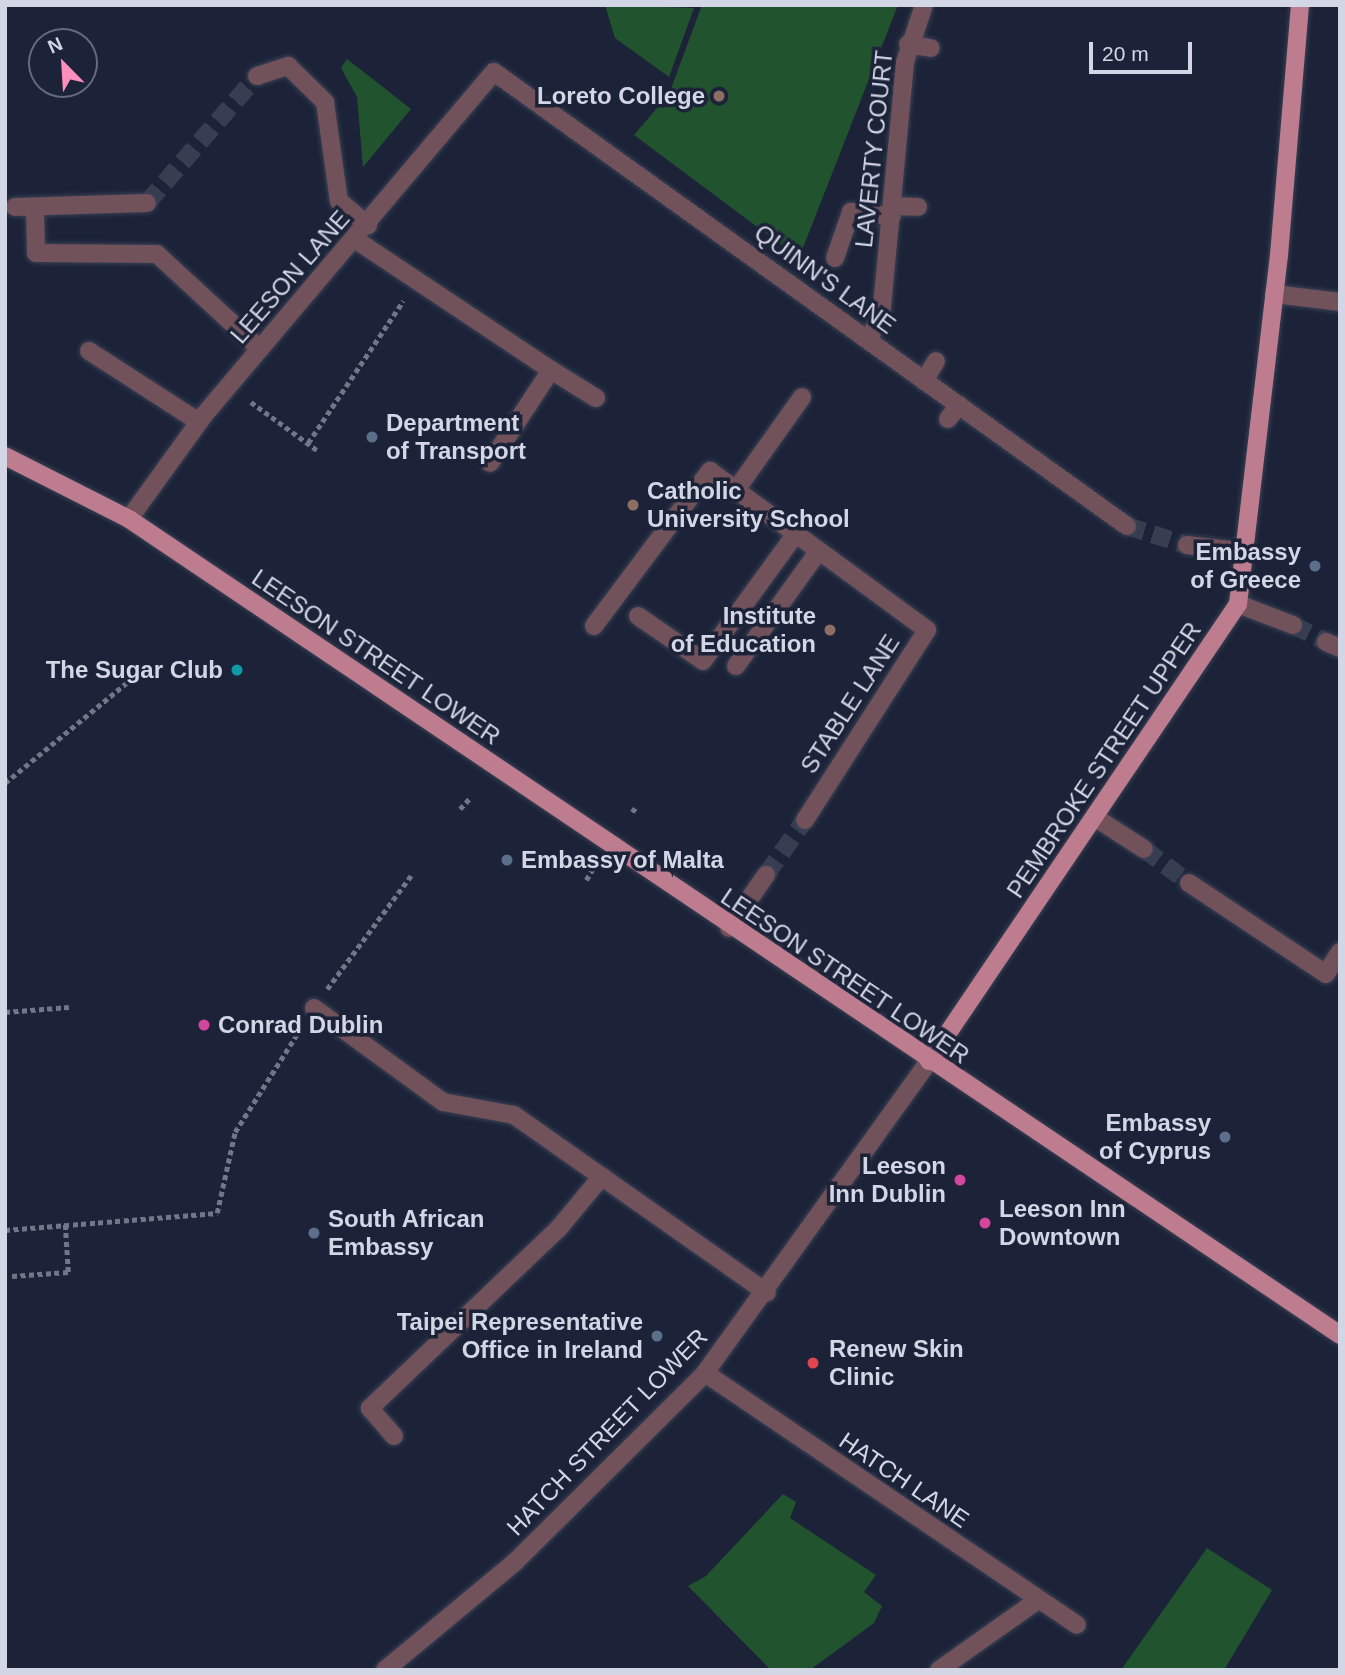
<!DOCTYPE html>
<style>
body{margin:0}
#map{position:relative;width:1345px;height:1675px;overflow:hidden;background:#1c2338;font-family:Helvetica,sans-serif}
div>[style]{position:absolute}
.green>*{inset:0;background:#22532f}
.minor-tunnel>*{height:18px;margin-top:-9px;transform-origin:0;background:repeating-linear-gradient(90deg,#373e52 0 18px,transparent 0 27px)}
.path>*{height:4.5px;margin-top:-2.25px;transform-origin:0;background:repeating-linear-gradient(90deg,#717789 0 5px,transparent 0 8.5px)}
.roads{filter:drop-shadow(0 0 2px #394054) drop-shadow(0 0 2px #394054)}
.minor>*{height:18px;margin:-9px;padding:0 9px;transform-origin:9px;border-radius:9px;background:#71515a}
.major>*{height:18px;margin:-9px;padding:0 9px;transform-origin:9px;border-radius:9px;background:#be7c8f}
.dots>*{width:19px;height:19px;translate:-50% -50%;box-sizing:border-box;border:4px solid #1c2338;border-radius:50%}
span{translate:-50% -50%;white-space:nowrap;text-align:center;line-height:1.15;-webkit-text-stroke:7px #1c2338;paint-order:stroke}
.poi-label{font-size:24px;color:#d2d6e5;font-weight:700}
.right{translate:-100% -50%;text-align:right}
.left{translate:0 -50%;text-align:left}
.street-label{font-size:24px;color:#d2d6e5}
.frame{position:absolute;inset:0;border:7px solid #d2d6e5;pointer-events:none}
.north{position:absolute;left:28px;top:28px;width:70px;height:70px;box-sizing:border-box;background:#1c2338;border:2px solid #656b7d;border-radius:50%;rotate:336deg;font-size:19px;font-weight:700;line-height:28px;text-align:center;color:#d2d6e5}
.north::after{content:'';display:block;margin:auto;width:24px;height:32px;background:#fe8ebc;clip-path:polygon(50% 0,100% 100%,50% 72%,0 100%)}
.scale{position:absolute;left:1089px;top:42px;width:103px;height:32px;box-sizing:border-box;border:4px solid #d2d6e5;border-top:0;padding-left:9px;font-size:21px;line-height:24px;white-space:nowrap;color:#d2d6e5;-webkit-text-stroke:5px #1c2338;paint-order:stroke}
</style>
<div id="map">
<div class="green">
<i style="clip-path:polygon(605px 5px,694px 8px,669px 77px,615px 38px)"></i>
<i style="clip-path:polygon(702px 5px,898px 5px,799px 258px,634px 135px,669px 94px)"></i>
<i style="clip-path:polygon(347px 59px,411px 109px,363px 167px,357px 97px,341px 68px)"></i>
<i style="clip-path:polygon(783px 1494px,796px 1502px,790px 1518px,876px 1575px,864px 1592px,882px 1606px,874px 1623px,810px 1670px,771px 1670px,688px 1586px,706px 1576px)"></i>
<i style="clip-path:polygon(1207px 1548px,1272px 1590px,1224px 1670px,1121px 1670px)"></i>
</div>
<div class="minor-tunnel">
<i style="left:147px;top:203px;width:168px;rotate:-49.1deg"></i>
<i style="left:1127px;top:526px;width:63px;rotate:17.6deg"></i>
<i style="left:1293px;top:625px;width:37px;rotate:27deg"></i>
<i style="left:1144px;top:849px;width:56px;rotate:37.1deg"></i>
<i style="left:766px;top:875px;width:67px;rotate:-54.7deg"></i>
</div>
<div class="path">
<i style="left:251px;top:402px;width:82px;rotate:36deg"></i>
<i style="left:308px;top:443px;width:171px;rotate:-56.2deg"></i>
<i style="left:5px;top:783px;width:178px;rotate:-39.5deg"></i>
<i style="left:460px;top:809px;width:15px;rotate:-48deg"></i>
<i style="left:632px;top:812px;width:6px;rotate:-51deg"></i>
<i style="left:586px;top:880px;width:13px;rotate:-58deg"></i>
<i style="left:327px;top:989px;width:143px;rotate:-53.5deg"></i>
<i style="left:5px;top:1012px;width:64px;rotate:-4.5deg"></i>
<i style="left:5px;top:1230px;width:213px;rotate:-4.6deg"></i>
<i style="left:217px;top:1213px;width:83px;rotate:-77.5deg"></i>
<i style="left:235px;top:1132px;width:123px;rotate:-57.6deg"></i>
<i style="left:12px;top:1276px;width:56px;rotate:-4.1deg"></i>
<i style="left:68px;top:1272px;width:49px;rotate:-93.5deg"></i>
</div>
<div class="roads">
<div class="minor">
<i style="left:908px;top:44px;width:23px;rotate:10deg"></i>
<i style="left:257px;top:76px;width:33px;rotate:-18deg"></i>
<i style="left:288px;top:66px;width:52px;rotate:44.2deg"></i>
<i style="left:325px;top:102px;width:100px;rotate:82deg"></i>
<i style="left:339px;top:201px;width:38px;rotate:40deg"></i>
<i style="left:893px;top:206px;width:25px;rotate:2deg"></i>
<i style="left:15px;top:207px;width:132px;rotate:-1.7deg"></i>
<i style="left:35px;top:207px;width:46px;rotate:88.8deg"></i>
<i style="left:36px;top:253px;width:121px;rotate:0.5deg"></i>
<i style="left:157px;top:254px;width:140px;rotate:42.7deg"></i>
<i style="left:356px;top:240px;width:234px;rotate:33.7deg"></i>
<i style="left:551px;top:370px;width:111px;rotate:123.3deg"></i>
<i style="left:835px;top:258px;width:49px;rotate:-70.8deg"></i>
<i style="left:851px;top:212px;width:41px;rotate:5.6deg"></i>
<i style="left:1274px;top:294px;width:66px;rotate:6.9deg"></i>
<i style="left:868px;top:339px;width:26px;rotate:-59deg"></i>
<i style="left:881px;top:317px;width:256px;rotate:-84.6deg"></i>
<i style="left:905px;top:62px;width:60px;rotate:-71.6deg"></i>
<i style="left:89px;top:351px;width:131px;rotate:32.8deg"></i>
<i style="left:551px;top:370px;width:53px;rotate:31.9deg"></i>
<i style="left:924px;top:381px;width:23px;rotate:-59deg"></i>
<i style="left:948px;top:419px;width:18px;rotate:-52deg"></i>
<i style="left:736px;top:490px;width:114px;rotate:-54.6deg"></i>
<i style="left:129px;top:519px;width:128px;rotate:-54.2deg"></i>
<i style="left:204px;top:415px;width:449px;rotate:-49.8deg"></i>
<i style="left:494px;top:72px;width:779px;rotate:35.65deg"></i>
<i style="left:1187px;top:545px;width:60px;rotate:6.7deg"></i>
<i style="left:1238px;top:604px;width:59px;rotate:20.9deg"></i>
<i style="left:638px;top:616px;width:79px;rotate:34.7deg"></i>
<i style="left:703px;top:661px;width:156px;rotate:-53.9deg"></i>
<i style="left:594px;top:626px;width:194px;rotate:-53.2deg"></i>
<i style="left:710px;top:471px;width:269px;rotate:36.2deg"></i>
<i style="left:927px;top:630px;width:226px;rotate:122.7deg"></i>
<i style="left:1326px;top:642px;width:15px;rotate:23deg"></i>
<i style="left:736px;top:666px;width:140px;rotate:-54.3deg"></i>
<i style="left:1096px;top:818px;width:57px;rotate:32.9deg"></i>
<i style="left:1189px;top:883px;width:164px;rotate:33.6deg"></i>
<i style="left:1326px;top:974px;width:26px;rotate:-58deg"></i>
<i style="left:729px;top:928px;width:65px;rotate:-55.1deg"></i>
<i style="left:314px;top:1008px;width:160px;rotate:36.1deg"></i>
<i style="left:443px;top:1102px;width:72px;rotate:10.4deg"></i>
<i style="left:514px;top:1115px;width:309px;rotate:35.1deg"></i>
<i style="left:705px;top:1373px;width:449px;rotate:34.1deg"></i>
<i style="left:394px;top:1436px;width:37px;rotate:-131deg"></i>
<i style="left:370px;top:1408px;width:261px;rotate:-43.6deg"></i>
<i style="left:559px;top:1228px;width:67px;rotate:-50.4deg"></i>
<i style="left:385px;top:1670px;width:169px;rotate:-39.7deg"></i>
<i style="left:515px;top:1562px;width:268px;rotate:-44.8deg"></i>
<i style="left:705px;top:1373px;width:384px;rotate:-54.3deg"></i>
<i style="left:939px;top:1670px;width:121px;rotate:-35.3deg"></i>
</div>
<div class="major">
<i style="left:5px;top:456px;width:139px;rotate:26.9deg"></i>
<i style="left:129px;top:519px;width:1460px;rotate:33.97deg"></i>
<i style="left:929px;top:1061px;width:552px;rotate:-55.94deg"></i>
<i style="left:1238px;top:604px;width:351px;rotate:-83.3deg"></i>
<i style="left:1279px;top:255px;width:251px;rotate:-85.2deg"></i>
</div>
</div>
<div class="dots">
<i style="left:719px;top:96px;background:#8d6e63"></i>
<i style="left:372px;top:437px;background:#5c6f8a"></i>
<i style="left:633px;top:505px;background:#8d6e63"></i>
<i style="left:1315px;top:566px;background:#5c6f8a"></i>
<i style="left:830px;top:630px;background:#8d6e63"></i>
<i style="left:237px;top:670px;background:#0f9aa8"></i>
<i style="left:507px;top:860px;background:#5c6f8a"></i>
<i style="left:204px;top:1025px;background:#d1479c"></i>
<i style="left:1225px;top:1137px;background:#5c6f8a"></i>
<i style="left:960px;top:1180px;background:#d1479c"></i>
<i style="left:985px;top:1223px;background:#d1479c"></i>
<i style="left:314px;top:1233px;background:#5c6f8a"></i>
<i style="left:657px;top:1336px;background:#5c6f8a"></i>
<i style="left:813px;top:1363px;background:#e0444e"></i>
</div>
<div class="poi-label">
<span class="right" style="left:705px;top:96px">Loreto College</span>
<span class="left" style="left:386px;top:437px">Department<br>of Transport</span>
<span class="left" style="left:647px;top:505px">Catholic<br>University School</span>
<span class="right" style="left:1301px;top:566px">Embassy<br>of Greece</span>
<span class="right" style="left:816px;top:630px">Institute<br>of Education</span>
<span class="right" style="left:223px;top:670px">The Sugar Club</span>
<span class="left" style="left:521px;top:860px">Embassy of Malta</span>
<span class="left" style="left:218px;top:1025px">Conrad Dublin</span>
<span class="right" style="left:1211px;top:1137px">Embassy<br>of Cyprus</span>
<span class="right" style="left:946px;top:1180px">Leeson<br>Inn Dublin</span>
<span class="left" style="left:999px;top:1223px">Leeson Inn<br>Downtown</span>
<span class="left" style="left:328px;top:1233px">South African<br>Embassy</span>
<span class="right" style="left:643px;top:1336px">Taipei Representative<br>Office in Ireland</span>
<span class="left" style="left:829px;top:1363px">Renew Skin<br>Clinic</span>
</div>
<div class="street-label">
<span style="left:874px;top:149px;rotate:-84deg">LAVERTY COURT</span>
<span style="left:290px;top:277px;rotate:-49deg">LEESON LANE</span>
<span style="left:825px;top:279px;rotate:36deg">QUINN'S LANE</span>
<span style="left:376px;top:657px;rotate:34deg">LEESON STREET LOWER</span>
<span style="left:850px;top:704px;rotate:-57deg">STABLE LANE</span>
<span style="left:1104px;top:760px;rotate:-56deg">PEMBROKE STREET UPPER</span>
<span style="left:845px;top:976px;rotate:34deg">LEESON STREET LOWER</span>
<span style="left:607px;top:1432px;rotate:-46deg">HATCH STREET LOWER</span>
<span style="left:904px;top:1480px;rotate:34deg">HATCH LANE</span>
</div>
<div class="frame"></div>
<div class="north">N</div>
<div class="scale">20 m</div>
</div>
